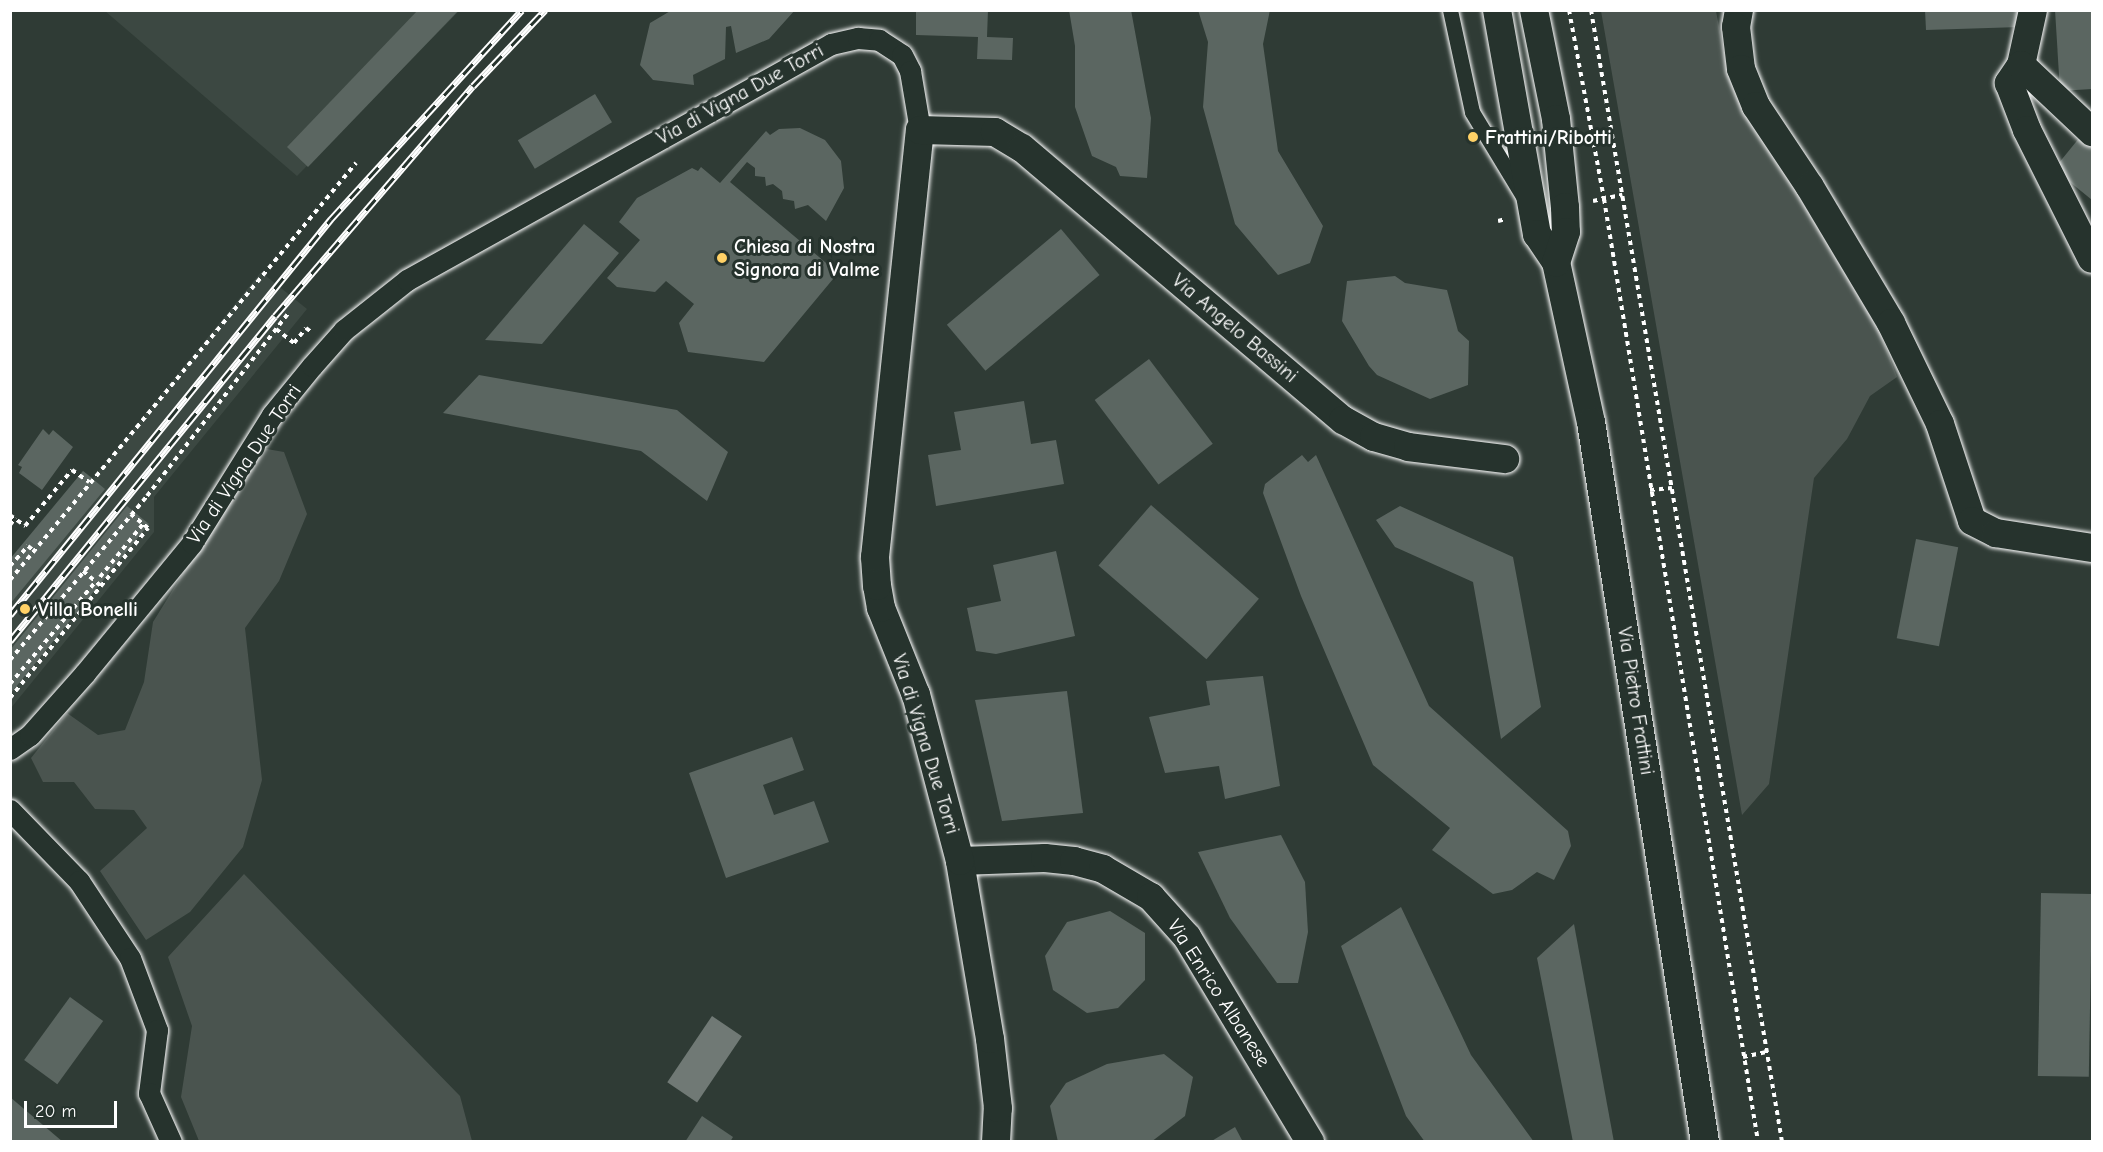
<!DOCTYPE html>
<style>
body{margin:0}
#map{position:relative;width:2103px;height:1152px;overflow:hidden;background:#2f3b35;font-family:"Comic Neue",sans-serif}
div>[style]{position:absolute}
.built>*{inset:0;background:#3c4842}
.green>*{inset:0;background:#4a544f}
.water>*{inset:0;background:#707975;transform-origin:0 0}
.building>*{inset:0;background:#5b6661;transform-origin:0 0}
.path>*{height:4px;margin-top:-2px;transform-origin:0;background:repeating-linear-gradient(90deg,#fff 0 4.5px,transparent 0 9px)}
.roads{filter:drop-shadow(0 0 2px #fff) drop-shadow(0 0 2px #fff)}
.service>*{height:15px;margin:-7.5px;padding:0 7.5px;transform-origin:7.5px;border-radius:7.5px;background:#26332d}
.pedestrian>*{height:21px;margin:-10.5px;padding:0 10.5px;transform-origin:10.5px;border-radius:10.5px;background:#26332d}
.minor>*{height:28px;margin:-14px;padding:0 14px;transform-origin:14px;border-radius:14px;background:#26332d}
.rail>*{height:7px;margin-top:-3.5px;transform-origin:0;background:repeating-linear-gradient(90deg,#26332d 0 14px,#fff 0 28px);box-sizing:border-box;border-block:2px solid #fff}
.dots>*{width:16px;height:16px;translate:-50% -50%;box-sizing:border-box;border:3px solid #26332d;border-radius:50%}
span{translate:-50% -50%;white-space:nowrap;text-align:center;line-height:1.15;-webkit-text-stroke:6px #26332d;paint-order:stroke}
.street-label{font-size:20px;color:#fff}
.poi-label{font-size:20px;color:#fff;font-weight:700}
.left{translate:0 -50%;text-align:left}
.frame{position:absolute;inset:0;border:12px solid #fff;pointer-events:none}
.scale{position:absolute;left:24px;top:1101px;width:93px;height:27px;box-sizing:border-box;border:3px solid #fff;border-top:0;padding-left:8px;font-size:18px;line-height:21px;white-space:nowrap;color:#fff;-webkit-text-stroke:4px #26332d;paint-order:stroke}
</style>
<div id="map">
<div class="built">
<i style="clip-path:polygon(105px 11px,459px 11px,297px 176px)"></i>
<i style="clip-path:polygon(261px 272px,307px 309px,154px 497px,154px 532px,11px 708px,11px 559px,83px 471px,93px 478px)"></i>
</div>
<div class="green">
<i style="clip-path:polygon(1601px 11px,1716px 11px,1729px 79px,1872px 312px,1897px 377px,1870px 396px,1847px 439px,1814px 478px,1769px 784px,1742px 815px)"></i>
<i style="clip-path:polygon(261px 448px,284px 452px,307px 514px,279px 581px,245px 628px,262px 780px,243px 847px,190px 912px,146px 940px,100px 871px,147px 828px,134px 810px,95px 809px,74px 782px,43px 782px,31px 758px,67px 713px,98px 735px,125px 730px,144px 682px,153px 622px)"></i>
<i style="clip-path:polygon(244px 874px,460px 1096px,472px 1141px,199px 1141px,181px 1097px,192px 1026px,168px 957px)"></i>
</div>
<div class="water">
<i style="left:712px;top:1016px;width:36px;height:80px;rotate:34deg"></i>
</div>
<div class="building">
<i style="clip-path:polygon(418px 10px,459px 10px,308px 167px,287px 147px)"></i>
<i style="clip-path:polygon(672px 10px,795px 10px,769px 39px,736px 53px,731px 26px,726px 27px,725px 59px,693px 75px,694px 85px,653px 80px,640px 65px,650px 23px)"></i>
<i style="clip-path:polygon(916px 10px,988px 10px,987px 37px,1013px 38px,1012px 60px,977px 59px,978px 37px,916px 35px)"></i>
<i style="clip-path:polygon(1069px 10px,1131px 10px,1151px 118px,1147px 178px,1120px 176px,1116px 167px,1092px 156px,1075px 107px,1075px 46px)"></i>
<i style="clip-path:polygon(1198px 10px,1270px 10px,1263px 44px,1278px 151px,1323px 226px,1310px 263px,1278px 275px,1235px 224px,1203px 107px,1208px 42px)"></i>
<i style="clip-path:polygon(1925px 10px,2019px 10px,2020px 27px,1926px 30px)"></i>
<i style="clip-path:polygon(2055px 10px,2092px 10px,2092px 89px,2060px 91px)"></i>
<i style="left:595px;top:94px;width:33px;height:90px;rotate:59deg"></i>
<i style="clip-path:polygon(800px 128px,825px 140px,841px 161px,844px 188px,826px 221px,808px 205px,795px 209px,794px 201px,783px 199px,782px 191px,773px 184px,766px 186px,765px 177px,755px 176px,755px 168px,747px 162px,730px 182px,838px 273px,764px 362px,688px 352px,679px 323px,694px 304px,666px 281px,655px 292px,617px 287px,607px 278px,640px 240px,619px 222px,637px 198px,692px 168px,698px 171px,701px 167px,720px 183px,766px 131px,770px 135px,779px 129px)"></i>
<i style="clip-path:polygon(2080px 137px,2092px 148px,2092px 200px,2054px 169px)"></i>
<i style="clip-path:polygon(584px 224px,619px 253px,542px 344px,485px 340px)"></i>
<i style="left:1061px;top:229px;width:60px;height:149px;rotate:50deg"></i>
<i style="clip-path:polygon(1395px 276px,1405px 283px,1447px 290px,1458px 331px,1469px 341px,1468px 385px,1430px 399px,1377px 375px,1369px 366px,1342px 321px,1347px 281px)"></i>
<i style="left:1149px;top:359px;width:106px;height:68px;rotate:53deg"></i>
<i style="clip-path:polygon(479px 375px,677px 410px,728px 452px,707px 501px,641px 451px,443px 413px)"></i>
<i style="clip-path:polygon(1024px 401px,1031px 444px,1056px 440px,1064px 484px,936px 506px,928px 455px,961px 450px,954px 412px)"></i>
<i style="clip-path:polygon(43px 429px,49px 435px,53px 430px,73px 447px,42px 490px,19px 473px,22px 467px,18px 465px)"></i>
<i style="clip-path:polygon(1302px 455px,1308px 462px,1316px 455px,1429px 706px,1568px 831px,1571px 846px,1554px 880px,1537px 872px,1512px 890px,1493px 894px,1432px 850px,1450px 828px,1373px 765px,1301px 596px,1263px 493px,1265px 484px)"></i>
<i style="clip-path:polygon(83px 471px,105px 489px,10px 604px,10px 559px)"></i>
<i style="left:1151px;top:505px;width:143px;height:80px;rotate:41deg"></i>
<i style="clip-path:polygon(127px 506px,149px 524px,10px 694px,10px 650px)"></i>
<i style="clip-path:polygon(1400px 506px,1513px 557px,1541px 707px,1501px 739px,1473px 582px,1395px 547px,1376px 520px)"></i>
<i style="left:1916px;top:539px;width:43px;height:101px;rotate:11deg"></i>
<i style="clip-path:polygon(1056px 551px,1075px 636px,996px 654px,976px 651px,967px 608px,1001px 601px,993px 565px)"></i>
<i style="clip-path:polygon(1263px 676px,1280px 786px,1225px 799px,1219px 766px,1165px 773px,1149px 717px,1210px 705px,1206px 681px)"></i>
<i style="clip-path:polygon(1067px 691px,1083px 813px,1002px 821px,975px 700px)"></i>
<i style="clip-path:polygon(792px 737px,804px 770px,763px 785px,774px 815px,814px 801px,829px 842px,726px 878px,689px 773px)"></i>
<i style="clip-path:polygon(1281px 835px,1305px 882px,1308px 932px,1298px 983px,1277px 983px,1230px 918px,1198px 852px)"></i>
<i style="left:2041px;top:893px;width:51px;height:183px;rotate:1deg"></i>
<i style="clip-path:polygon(1401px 907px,1471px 1055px,1534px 1142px,1425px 1142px,1406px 1116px,1341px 946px)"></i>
<i style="clip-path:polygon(1110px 911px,1145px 933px,1145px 980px,1118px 1008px,1087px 1013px,1053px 990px,1045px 956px,1067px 922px)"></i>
<i style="clip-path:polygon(1574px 924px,1614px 1142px,1573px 1142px,1537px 958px)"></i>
<i style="left:70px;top:997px;width:41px;height:78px;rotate:36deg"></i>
<i style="clip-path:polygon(1164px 1054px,1193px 1077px,1185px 1116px,1151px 1142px,1058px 1142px,1050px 1106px,1066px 1083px,1107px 1064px)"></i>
<i style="clip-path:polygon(10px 1097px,63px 1142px,10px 1142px)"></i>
<i style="clip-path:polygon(702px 1116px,733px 1137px,730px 1142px,685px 1142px)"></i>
<i style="clip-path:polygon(1235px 1127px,1243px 1142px,1210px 1142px)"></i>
</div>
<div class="path">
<i style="left:1569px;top:10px;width:192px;rotate:79.5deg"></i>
<i style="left:1604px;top:199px;width:955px;rotate:80.72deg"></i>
<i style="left:1591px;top:10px;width:1148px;rotate:80.42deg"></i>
<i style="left:1593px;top:201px;width:30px;rotate:-12deg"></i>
<i style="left:1498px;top:221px;width:8px;rotate:-14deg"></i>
<i style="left:276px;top:329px;width:23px;rotate:38deg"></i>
<i style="left:294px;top:343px;width:19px;rotate:-51deg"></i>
<i style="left:306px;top:328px;width:5px;rotate:37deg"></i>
<i style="left:1650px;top:490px;width:22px;rotate:-5deg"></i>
<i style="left:10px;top:515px;width:19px;rotate:36deg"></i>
<i style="left:25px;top:526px;width:73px;rotate:-50deg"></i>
<i style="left:72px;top:470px;width:21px;rotate:35deg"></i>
<i style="left:10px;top:525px;width:9px;rotate:-54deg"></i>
<i style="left:10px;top:566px;width:27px;rotate:-48deg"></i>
<i style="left:28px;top:546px;width:8px;rotate:40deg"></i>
<i style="left:83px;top:571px;width:25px;rotate:40deg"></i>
<i style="left:100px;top:577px;width:68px;rotate:-50.9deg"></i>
<i style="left:10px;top:580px;width:542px;rotate:-50.32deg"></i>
<i style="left:10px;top:660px;width:214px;rotate:-50.1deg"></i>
<i style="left:147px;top:496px;width:232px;rotate:-52.3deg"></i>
<i style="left:10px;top:684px;width:134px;rotate:-50.1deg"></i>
<i style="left:10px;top:698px;width:219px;rotate:-50.9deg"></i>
<i style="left:148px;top:528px;width:22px;rotate:-141deg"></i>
<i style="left:1743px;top:1057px;width:25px;rotate:-12deg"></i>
</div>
<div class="roads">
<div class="service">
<i style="left:1450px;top:10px;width:104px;rotate:77.8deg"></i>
<i style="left:1472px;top:112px;width:100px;rotate:58.8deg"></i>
</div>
<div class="pedestrian">
<i style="left:10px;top:749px;width:24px;rotate:-35deg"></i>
<i style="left:30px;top:735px;width:83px;rotate:-48.4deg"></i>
<i style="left:85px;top:673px;width:168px;rotate:-50.5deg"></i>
<i style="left:192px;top:543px;width:151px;rotate:-58deg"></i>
<i style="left:272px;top:415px;width:63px;rotate:-50.8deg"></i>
<i style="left:312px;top:366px;width:48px;rotate:-48.4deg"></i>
<i style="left:344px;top:330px;width:80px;rotate:-38.4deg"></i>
<i style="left:407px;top:280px;width:485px;rotate:-29.1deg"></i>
<i style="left:831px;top:44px;width:28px;rotate:-13deg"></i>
<i style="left:858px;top:38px;width:21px;rotate:5deg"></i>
<i style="left:879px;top:40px;width:27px;rotate:33deg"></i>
<i style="left:902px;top:55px;width:18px;rotate:63deg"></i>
<i style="left:910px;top:71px;width:60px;rotate:80.4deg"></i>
<i style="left:10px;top:810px;width:99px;rotate:45.8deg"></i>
<i style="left:79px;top:881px;width:92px;rotate:56.5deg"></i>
<i style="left:130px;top:958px;width:77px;rotate:69.4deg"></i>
<i style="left:157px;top:1030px;width:64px;rotate:97.2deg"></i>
<i style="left:149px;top:1093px;width:54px;rotate:65.8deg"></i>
</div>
<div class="minor">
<i style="left:1497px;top:10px;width:228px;rotate:79.9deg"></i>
<i style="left:1537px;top:234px;width:34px;rotate:56deg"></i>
<i style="left:1556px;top:262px;width:164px;rotate:77.7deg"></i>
<i style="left:1591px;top:422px;width:729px;rotate:81deg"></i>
<i style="left:1534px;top:10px;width:111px;rotate:78.6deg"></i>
<i style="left:1556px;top:119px;width:88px;rotate:84.2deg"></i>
<i style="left:1565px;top:207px;width:25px;rotate:88deg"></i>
<i style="left:1566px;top:232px;width:32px;rotate:108deg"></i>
<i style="left:1739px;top:10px;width:17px;rotate:100deg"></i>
<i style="left:1736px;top:27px;width:42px;rotate:83.2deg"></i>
<i style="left:1741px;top:69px;width:40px;rotate:68deg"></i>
<i style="left:1756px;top:106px;width:97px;rotate:56.3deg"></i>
<i style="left:1810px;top:187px;width:158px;rotate:59.2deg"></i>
<i style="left:1891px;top:323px;width:112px;rotate:64.1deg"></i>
<i style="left:1940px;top:424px;width:102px;rotate:71.7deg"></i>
<i style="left:1972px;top:521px;width:27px;rotate:27deg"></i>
<i style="left:1996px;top:533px;width:97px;rotate:8.9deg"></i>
<i style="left:2033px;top:10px;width:56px;rotate:102.3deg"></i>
<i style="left:2021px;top:65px;width:22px;rotate:124deg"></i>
<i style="left:2009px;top:83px;width:50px;rotate:69deg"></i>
<i style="left:2027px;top:130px;width:144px;rotate:63.3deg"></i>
<i style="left:2021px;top:65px;width:98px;rotate:43.3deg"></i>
<i style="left:960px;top:861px;width:85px;rotate:-2deg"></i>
<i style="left:1045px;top:858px;width:29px;rotate:6deg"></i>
<i style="left:1074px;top:861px;width:30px;rotate:15deg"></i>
<i style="left:1103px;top:869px;width:56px;rotate:30.3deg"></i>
<i style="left:1151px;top:897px;width:54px;rotate:48deg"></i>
<i style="left:1187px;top:937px;width:239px;rotate:59deg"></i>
<i style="left:996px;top:1142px;width:34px;rotate:-87deg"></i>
<i style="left:998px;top:1108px;width:69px;rotate:-96.6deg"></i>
<i style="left:990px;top:1039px;width:181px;rotate:-99.6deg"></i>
<i style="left:960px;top:861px;width:172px;rotate:-104.8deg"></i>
<i style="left:916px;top:695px;width:94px;rotate:-111.9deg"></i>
<i style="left:881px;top:608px;width:22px;rotate:-100deg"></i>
<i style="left:877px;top:586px;width:29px;rotate:-94deg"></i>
<i style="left:875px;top:557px;width:429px;rotate:-84deg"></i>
<i style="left:920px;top:130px;width:75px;rotate:1.5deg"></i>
<i style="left:995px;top:132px;width:31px;rotate:31deg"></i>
<i style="left:1022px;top:148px;width:421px;rotate:40.3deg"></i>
<i style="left:1343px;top:420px;width:35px;rotate:29deg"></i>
<i style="left:1374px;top:437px;width:35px;rotate:16deg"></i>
<i style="left:1408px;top:447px;width:98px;rotate:7.1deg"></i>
</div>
</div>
<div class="rail">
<i style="left:10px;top:615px;width:510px;rotate:-50.97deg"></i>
<i style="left:331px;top:219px;width:283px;rotate:-47.6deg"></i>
<i style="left:10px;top:641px;width:419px;rotate:-50.8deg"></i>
<i style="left:275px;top:316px;width:303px;rotate:-49.3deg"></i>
<i style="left:473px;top:86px;width:105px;rotate:-46.5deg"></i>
</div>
<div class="dots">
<i style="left:1473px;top:137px;background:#ffd166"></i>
<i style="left:722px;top:258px;background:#ffd166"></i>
<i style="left:25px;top:609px;background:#ffd166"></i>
</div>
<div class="street-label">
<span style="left:740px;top:94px;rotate:-29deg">Via di Vigna Due Torri</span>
<span style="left:1235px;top:328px;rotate:40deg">Via Angelo Bassini</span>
<span style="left:244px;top:464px;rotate:-56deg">Via di Vigna Due Torri</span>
<span style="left:1636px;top:701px;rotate:81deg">Via Pietro Frattini</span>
<span style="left:926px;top:744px;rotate:73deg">Via di Vigna Due Torri</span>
<span style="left:1219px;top:993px;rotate:57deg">Via Enrico Albanese</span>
</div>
<div class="poi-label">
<span class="left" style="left:1485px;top:137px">Frattini/Ribotti</span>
<span class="left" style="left:734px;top:258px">Chiesa di Nostra<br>Signora di Valme</span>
<span class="left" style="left:38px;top:609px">Villa Bonelli</span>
</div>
<div class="frame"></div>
<div class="scale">20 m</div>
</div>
